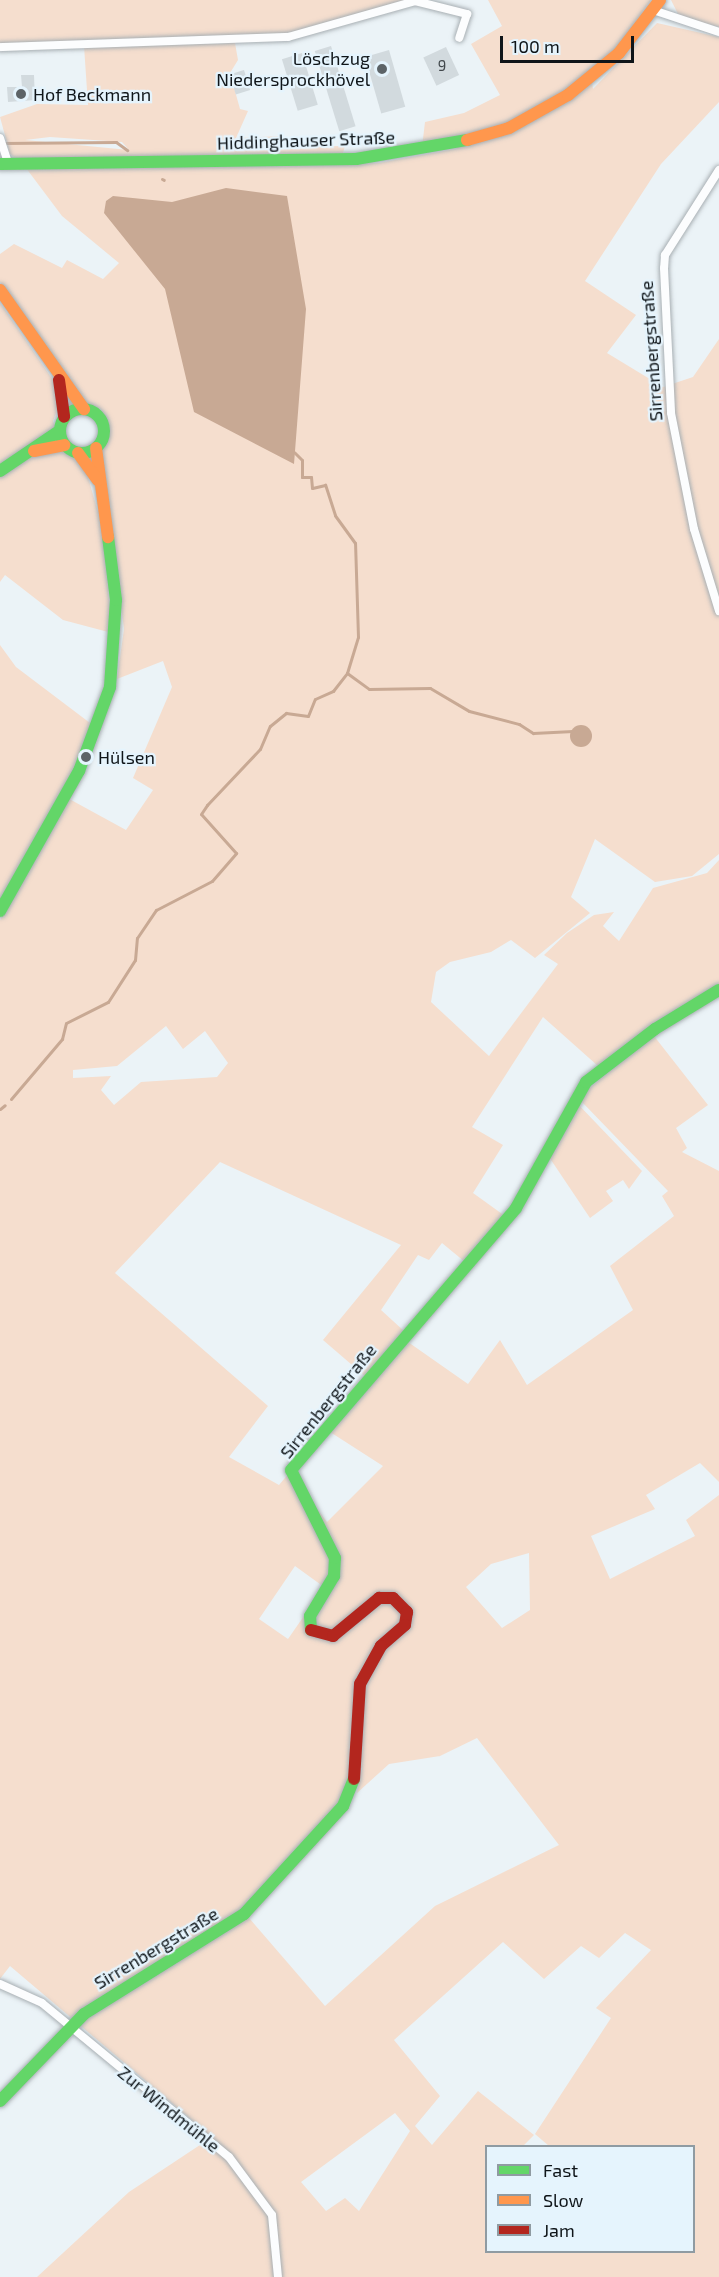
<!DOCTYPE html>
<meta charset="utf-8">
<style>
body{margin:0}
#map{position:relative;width:719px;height:2277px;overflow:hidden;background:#ebf3f7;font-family:"Exo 2",sans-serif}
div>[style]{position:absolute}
.green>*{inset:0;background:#f5dece}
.water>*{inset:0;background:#c8a994}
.round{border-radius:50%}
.stream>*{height:3px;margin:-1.5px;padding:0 1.5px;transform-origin:1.5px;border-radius:1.5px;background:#c8a994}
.building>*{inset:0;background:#d2dade;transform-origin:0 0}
.roads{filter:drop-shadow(0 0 2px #a8afb3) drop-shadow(0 0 2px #a8afb3)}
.street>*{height:8px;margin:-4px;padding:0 4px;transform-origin:4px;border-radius:4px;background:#fcfdfe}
.fast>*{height:12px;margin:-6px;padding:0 6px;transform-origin:6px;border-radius:6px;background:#63d668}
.fast>.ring{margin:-6px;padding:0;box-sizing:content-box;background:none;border:12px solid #63d668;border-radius:50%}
.slow>*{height:12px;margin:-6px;padding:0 6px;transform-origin:6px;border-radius:6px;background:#ff974d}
.jam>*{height:12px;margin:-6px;padding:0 6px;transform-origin:6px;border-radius:6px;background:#b3261e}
.dots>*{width:16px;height:16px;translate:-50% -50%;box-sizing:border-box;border:3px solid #e5f4fd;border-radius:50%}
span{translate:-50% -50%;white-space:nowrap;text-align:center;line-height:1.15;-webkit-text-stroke:4.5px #e5f4fd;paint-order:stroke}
.number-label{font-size:15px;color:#41474b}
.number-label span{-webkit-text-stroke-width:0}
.poi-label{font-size:18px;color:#0f1519}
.right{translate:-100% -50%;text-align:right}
.left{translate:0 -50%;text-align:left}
.street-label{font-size:18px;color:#0f1519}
.legend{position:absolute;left:485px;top:2145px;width:210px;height:108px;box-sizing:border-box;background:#e5f4fd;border:2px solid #8f9ba2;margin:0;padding:8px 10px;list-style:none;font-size:18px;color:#0f1519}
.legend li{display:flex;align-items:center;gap:12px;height:30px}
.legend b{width:30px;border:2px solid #8f9ba2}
.scale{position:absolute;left:500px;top:36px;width:134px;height:27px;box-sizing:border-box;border:3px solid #0f1519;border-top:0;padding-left:8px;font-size:18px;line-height:21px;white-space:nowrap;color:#0f1519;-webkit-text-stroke:4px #e5f4fd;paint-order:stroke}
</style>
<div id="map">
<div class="green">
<i style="clip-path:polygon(0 0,409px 0,289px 34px,0 46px)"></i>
<i style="clip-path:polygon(488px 0,651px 0,611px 55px,567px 91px,522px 118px,422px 147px,425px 122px,464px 113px,500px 95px,471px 44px,502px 26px)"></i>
<i style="clip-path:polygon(671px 0,719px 0,719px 27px,679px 16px)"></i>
<i style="clip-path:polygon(evenodd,657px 23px,719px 37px,719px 102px,661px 164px,585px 281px,636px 315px,607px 353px,663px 387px,693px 377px,719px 339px,719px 854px,692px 876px,655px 882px,595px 839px,571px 897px,590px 913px,535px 958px,511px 940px,491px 952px,450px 962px,436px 972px,431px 1002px,489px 1056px,558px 964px,544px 955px,567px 933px,594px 915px,614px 912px,603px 926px,619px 941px,653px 888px,707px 873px,719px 860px,719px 984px,598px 1066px,543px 1017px,472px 1127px,503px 1145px,473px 1193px,505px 1216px,465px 1262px,442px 1243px,429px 1260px,418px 1255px,381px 1310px,404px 1331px,366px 1377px,323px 1340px,401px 1245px,220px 1162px,115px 1273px,268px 1406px,229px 1457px,279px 1485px,290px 1472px,327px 1522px,383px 1466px,327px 1430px,408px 1342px,468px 1384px,500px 1340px,527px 1385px,633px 1310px,610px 1266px,674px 1216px,662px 1196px,668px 1191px,582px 1102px,582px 1094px,654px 1036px,708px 1105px,676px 1128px,687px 1148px,682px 1152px,719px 1171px,719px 1482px,700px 1463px,646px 1495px,655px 1509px,591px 1536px,610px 1579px,695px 1536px,686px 1520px,719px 1495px,719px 2277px,37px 2277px,129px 2192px,212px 2137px,10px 1966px,0 1979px,0 920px,38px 856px,0 903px,0 645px,16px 667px,94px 726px,62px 795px,126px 830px,153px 790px,133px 778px,172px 687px,163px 661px,117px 679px,124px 629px,101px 450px,109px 425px,101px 409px,84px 402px,0 282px,0 254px,14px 244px,62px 268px,67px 260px,103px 279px,119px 263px,62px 216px,26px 168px,316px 166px,379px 163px,455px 149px,592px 82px,593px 89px,657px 23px,166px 1026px,183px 1049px,205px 1031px,228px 1063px,217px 1077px,141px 1082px,114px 1105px,101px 1090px,111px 1076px,73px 1078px,73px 1070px,117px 1066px,166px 1026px,657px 23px,529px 1553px,530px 1610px,502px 1628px,466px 1587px,491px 1564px,529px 1553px,657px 23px,295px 1566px,324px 1587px,288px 1639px,259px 1619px,295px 1566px,657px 23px,477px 1738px,559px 1845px,435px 1906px,325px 2006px,243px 1911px,350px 1790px,355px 1768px,362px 1768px,357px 1793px,389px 1764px,440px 1756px,477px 1738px,657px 23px,625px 1933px,651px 1950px,596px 2008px,611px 2018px,535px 2134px,549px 2146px,694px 2146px,694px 2252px,486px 2252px,486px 2146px,523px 2146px,534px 2135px,478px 2091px,432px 2145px,415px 2126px,440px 2096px,394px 2040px,503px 1942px,544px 1979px,581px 1946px,599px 1958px,625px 1933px,657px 23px,395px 2113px,410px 2131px,359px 2211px,345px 2198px,326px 2211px,301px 2182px,395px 2113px)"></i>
<i style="clip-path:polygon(evenodd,235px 43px,238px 60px,230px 73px,240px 109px,248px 111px,236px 138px,284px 136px,285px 147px,345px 146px,343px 153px,17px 159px,10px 154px,0 117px,37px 104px,88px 105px,84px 46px,235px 43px,50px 137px,122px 142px,129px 150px,25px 140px,50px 137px)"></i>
<i style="clip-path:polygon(0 303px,55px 383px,58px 408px,53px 421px,64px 452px,85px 467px,102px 526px,112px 633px,63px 620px,5px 575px,0 582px)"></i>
<i style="clip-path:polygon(575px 1101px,642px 1171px,629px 1189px,623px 1180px,606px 1191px,613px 1201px,590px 1218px,549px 1157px)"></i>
</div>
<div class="water">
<i style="clip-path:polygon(226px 188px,287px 196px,306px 309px,294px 464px,194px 412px,165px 289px,104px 213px,106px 201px,113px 196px,172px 202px)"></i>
<i class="round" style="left:570px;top:725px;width:22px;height:22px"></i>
</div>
<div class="stream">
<i style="left:3px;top:143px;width:113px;rotate:-0.5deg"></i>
<i style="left:116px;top:142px;width:14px;rotate:36deg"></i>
<i style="left:162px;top:179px;width:2px;rotate:27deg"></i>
<i style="left:347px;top:673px;width:27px;rotate:36deg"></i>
<i style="left:369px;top:689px;width:61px;rotate:-0.9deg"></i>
<i style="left:430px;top:688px;width:45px;rotate:30.5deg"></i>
<i style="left:469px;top:711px;width:52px;rotate:14.6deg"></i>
<i style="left:519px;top:724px;width:17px;rotate:33deg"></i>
<i style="left:533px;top:733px;width:40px;rotate:-2.9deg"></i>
<i style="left:11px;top:1099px;width:79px;rotate:-49.6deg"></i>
<i style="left:62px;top:1039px;width:16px;rotate:-76deg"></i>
<i style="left:66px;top:1023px;width:47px;rotate:-26.6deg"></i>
<i style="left:108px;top:1002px;width:50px;rotate:-57.3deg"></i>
<i style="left:135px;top:960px;width:22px;rotate:-85deg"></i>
<i style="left:137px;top:938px;width:34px;rotate:-56deg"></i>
<i style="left:156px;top:910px;width:63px;rotate:-27.4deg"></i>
<i style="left:212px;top:881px;width:37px;rotate:-49deg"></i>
<i style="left:236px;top:853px;width:52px;rotate:-131.9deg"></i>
<i style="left:201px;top:814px;width:11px;rotate:-56deg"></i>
<i style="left:207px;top:805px;width:77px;rotate:-46.6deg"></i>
<i style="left:260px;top:749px;width:25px;rotate:-67deg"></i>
<i style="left:270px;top:726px;width:21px;rotate:-39deg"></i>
<i style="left:286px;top:713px;width:22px;rotate:8deg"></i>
<i style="left:308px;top:716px;width:18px;rotate:-68deg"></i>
<i style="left:315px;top:699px;width:20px;rotate:-24deg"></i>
<i style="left:333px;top:691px;width:23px;rotate:-52deg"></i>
<i style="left:347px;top:673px;width:38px;rotate:-73deg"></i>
<i style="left:358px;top:637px;width:94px;rotate:-91.8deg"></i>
<i style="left:355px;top:543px;width:34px;rotate:-126deg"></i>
<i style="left:335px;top:515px;width:32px;rotate:-108deg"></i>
<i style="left:325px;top:485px;width:13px;rotate:167deg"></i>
<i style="left:312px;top:488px;width:11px;rotate:-95deg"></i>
<i style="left:311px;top:477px;width:9px;rotate:180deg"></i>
<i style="left:302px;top:477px;width:17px;rotate:-90deg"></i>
<i style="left:302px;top:460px;width:11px;rotate:-135deg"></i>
<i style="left:0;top:1109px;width:6px;rotate:-39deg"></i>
</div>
<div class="building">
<i style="left:331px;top:46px;width:84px;height:17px;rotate:73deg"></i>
<i style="left:446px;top:47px;width:31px;height:25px;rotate:65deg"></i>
<i style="left:389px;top:50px;width:59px;height:25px;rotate:74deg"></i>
<i style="left:302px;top:53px;width:54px;height:21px;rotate:73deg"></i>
<i style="left:244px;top:70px;width:21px;height:15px;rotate:73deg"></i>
<i style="clip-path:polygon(21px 75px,34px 75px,35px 100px,8px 102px,7px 87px,22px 87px)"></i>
</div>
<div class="roads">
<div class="street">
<i style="left:653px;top:10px;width:70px;rotate:18.4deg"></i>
<i style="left:0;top:47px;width:288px;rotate:-2deg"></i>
<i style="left:288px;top:37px;width:132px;rotate:-15.8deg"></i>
<i style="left:415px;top:1px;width:54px;rotate:14deg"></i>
<i style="left:467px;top:14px;width:25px;rotate:108deg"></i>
<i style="left:0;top:138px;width:25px;rotate:72deg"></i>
<i style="left:719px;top:170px;width:101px;rotate:122.4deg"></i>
<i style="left:665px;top:255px;width:13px;rotate:94deg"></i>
<i style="left:664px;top:268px;width:145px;rotate:87.2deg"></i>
<i style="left:671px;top:413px;width:118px;rotate:78.8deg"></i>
<i style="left:694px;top:529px;width:86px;rotate:73deg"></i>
<i style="left:0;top:1984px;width:46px;rotate:24.3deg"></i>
<i style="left:42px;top:2003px;width:242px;rotate:39.5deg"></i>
<i style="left:229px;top:2157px;width:72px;rotate:53.4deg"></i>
<i style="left:272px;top:2215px;width:62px;rotate:84.5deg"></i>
</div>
<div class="fast">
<i style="left:0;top:164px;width:356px;rotate:-0.8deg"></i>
<i style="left:356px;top:159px;width:113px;rotate:-9.7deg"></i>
<i class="ring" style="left:60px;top:409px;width:32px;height:32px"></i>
<i style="left:0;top:471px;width:71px;rotate:-34.1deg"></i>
<i style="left:0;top:911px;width:161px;rotate:-60.6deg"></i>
<i style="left:79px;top:771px;width:90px;rotate:-69.7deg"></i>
<i style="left:110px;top:687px;width:87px;rotate:-86.1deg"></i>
<i style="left:116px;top:600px;width:64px;rotate:-97.2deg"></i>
<i style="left:311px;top:1630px;width:14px;rotate:-94deg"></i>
<i style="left:310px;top:1616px;width:47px;rotate:-59deg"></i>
<i style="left:334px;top:1576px;width:18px;rotate:-87deg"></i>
<i style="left:335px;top:1558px;width:98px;rotate:-116.6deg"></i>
<i style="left:291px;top:1470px;width:345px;rotate:-49.3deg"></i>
<i style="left:516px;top:1208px;width:144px;rotate:-60.9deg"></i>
<i style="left:586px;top:1082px;width:87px;rotate:-37.5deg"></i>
<i style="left:655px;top:1029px;width:75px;rotate:-31.4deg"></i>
<i style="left:0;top:2101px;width:121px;rotate:-46deg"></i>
<i style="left:84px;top:2014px;width:189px;rotate:-32deg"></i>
<i style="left:244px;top:1914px;width:147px;rotate:-47.5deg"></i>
<i style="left:343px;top:1806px;width:29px;rotate:-68deg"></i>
</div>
<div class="slow">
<i style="left:467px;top:140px;width:44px;rotate:-15.9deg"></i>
<i style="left:509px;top:128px;width:68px;rotate:-29.2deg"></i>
<i style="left:568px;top:95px;width:66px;rotate:-39.5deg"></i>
<i style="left:619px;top:53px;width:67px;rotate:-52.3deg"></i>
<i style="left:0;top:290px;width:146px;rotate:54.8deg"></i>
<i style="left:96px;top:448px;width:90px;rotate:82.3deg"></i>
<i style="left:34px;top:451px;width:31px;rotate:-11deg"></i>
<i style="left:78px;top:453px;width:34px;rotate:54deg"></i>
</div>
<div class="jam">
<i style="left:59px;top:380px;width:37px;rotate:82deg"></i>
<i style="left:311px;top:1630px;width:23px;rotate:15deg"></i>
<i style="left:333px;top:1636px;width:60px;rotate:-39.6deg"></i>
<i style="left:379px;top:1598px;width:14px"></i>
<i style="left:393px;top:1598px;width:20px;rotate:45deg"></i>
<i style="left:407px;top:1612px;width:13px;rotate:99deg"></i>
<i style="left:405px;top:1625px;width:32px;rotate:139deg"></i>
<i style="left:381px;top:1646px;width:43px;rotate:118.9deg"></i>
<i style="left:360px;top:1684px;width:95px;rotate:93.6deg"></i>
</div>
</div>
<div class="dots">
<i style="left:382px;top:69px;background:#5c6367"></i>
<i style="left:21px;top:94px;background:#5c6367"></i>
<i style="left:86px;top:757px;background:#5c6367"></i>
</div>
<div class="number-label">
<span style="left:442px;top:66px">9</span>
</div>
<div class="poi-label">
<span class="right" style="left:370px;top:69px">Löschzug<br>Niedersprockhövel</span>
<span class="left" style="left:33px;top:94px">Hof Beckmann</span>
<span class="left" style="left:98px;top:757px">Hülsen</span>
</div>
<div class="street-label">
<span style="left:306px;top:140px;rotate:-2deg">Hiddinghauser Straße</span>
<span style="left:651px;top:351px;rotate:-94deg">Sirrenbergstraße</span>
<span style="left:328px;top:1401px;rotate:-51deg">Sirrenbergstraße</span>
<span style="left:156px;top:1948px;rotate:-31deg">Sirrenbergstraße</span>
<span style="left:169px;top:2109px;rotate:39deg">Zur Windmühle</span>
</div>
<ul class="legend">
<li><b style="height:8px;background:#63d668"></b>Fast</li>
<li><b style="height:8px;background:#ff974d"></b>Slow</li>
<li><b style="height:8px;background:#b3261e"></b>Jam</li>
</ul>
<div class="scale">100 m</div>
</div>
